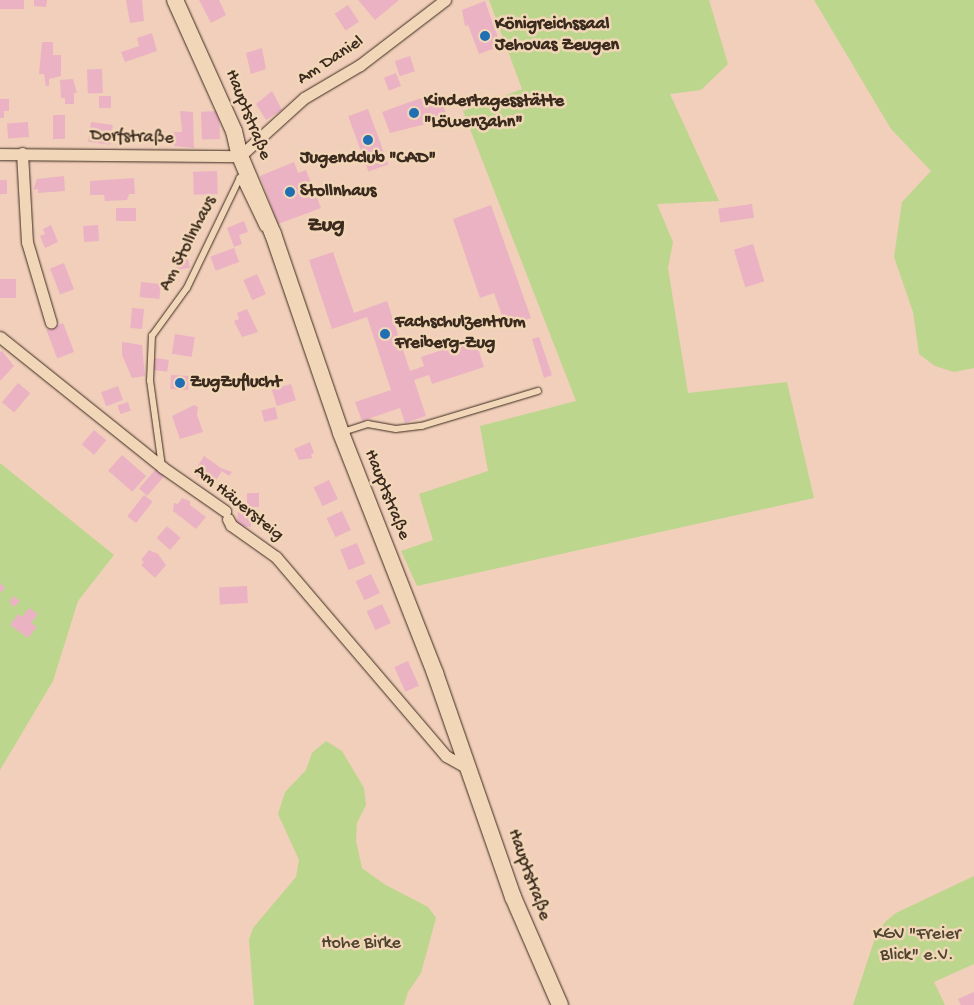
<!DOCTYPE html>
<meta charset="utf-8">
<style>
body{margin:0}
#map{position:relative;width:974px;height:1005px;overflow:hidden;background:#f1cfba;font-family:"Gochi Hand",sans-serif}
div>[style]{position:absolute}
.green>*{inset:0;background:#bdd68d}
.building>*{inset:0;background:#ebb2c3;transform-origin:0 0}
.roads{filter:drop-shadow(0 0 1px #3b2a1e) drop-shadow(0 0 1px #3b2a1e)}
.lane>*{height:5.5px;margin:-2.75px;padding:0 2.75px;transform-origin:2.75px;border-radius:2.75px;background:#f2d6b8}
.street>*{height:11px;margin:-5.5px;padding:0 5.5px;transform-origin:5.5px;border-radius:5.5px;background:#f2d6b8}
.secondary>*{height:16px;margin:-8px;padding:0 8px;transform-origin:8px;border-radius:8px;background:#f2d6b8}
.dots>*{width:14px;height:14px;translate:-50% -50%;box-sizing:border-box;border:2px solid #f2d6b8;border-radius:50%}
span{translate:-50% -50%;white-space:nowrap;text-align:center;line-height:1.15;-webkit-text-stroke:5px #f2d6b8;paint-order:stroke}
.poi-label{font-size:18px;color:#3b2a1e;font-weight:700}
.left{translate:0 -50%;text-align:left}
.street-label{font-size:18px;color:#3b2a1e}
.park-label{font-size:18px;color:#4e442f}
.district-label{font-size:22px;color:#3b2a1e;font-weight:700}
</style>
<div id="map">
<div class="green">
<i style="clip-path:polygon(489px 0,709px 0,728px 64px,701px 90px,670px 94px,719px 201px,657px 204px,673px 242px,668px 268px,688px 393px,787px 382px,814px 498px,417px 586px,401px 551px,433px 540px,419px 494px,488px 471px,480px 426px,576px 401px,463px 111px,522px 89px)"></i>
<i style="clip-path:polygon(814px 0,974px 0,974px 368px,954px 372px,935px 366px,919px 354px,913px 312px,894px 257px,902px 202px,931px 171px,891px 129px)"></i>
<i style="clip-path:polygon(0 463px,114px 555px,78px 601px,53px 681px,0 770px)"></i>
<i style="clip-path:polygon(326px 741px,342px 751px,364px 788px,366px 805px,357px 823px,356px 841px,362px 868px,384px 884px,428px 907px,436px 918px,421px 973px,408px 992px,404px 1005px,254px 1005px,249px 940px,253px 928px,296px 877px,299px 860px,278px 814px,285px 792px,306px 770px,312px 753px)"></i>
<i style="clip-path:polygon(974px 876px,974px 964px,934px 982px,945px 1005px,853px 1005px,875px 938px,885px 922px,896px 913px)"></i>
</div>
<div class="building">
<i style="left:0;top:0;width:24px;height:9px"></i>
<i style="clip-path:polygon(34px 0,47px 0,46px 7px,34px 6px)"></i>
<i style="clip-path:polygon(126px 0,142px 0,144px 21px,130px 23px)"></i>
<i style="clip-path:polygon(199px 0,219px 0,226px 15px,211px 23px)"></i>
<i style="clip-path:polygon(358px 0,399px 0,375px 20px)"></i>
<i style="clip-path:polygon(485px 1px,501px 46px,479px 54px,468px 25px,465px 26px,462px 10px)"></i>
<i style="left:348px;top:5px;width:20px;height:16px;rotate:57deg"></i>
<i style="clip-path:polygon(152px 33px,157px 51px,125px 62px,121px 52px,139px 46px,137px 38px)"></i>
<i style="clip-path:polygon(42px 42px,53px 42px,53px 55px,61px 55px,61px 76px,49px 79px,49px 86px,46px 86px,44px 74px,39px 74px)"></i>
<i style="clip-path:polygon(262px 48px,266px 69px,251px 74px,246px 53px)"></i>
<i style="left:410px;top:56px;width:16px;height:16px;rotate:72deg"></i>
<i style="left:102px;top:69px;width:24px;height:15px;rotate:88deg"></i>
<i style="left:396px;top:73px;width:14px;height:13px;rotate:69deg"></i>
<i style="clip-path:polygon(73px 79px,77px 93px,74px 93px,74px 104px,65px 104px,65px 98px,61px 98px,60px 80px)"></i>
<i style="clip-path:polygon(272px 91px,282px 110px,266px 120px,256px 104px)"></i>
<i style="clip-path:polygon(438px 92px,446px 113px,425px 121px,426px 124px,390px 133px,382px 112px)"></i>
<i style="left:99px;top:96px;width:12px;height:12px"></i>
<i style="clip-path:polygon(0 99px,9px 99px,9px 111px,4px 111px,4px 118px,0 118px)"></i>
<i style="left:368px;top:109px;width:59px;height:21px;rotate:70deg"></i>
<i style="clip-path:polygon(180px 111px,193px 112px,194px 148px,174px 146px,174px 132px,182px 132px)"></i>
<i style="left:219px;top:111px;width:28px;height:18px;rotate:88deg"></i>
<i style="left:53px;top:115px;width:12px;height:24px"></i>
<i style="left:28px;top:122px;width:15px;height:21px;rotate:86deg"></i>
<i style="left:91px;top:122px;width:22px;height:20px;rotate:8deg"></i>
<i style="clip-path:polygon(294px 162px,298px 173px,306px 170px,321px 208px,278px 224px,260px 176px)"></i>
<i style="left:217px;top:171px;width:23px;height:24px;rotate:88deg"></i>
<i style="clip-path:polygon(64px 176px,65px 191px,38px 193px,38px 189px,33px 190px,37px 179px)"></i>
<i style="clip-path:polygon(134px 178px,135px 194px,129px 194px,127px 200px,105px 201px,104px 195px,90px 195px,90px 181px)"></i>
<i style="left:0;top:180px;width:7px;height:14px"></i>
<i style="left:752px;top:204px;width:14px;height:34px;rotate:82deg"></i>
<i style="clip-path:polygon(491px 205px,531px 318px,506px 327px,494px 293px,480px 298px,453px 219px)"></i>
<i style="left:116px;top:208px;width:20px;height:13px"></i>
<i style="clip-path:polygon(244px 221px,248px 232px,239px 235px,242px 244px,234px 247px,227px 228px)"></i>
<i style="clip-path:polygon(51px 225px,58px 242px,45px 248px,40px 236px,45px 234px,43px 229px)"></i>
<i style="left:98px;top:225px;width:16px;height:15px;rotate:86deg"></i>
<i style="left:753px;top:244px;width:39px;height:20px;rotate:73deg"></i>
<i style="left:186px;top:248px;width:20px;height:13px;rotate:79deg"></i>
<i style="left:234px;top:248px;width:15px;height:25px;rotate:70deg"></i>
<i style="clip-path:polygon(333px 252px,354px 313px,387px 301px,410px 371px,424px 366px,421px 357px,475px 339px,484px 367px,432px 384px,429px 375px,414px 380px,426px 416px,405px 423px,400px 408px,362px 421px,355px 402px,391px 390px,367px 317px,332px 329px,309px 260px)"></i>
<i style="left:64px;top:263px;width:28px;height:15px;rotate:69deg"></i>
<i style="left:257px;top:274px;width:22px;height:15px;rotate:66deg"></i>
<i style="left:16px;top:279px;width:19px;height:16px;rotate:90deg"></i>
<i style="left:141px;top:282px;width:20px;height:15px;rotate:6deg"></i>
<i style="left:132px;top:308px;width:12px;height:20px;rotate:5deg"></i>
<i style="clip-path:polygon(247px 309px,258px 332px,242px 337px,234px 321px,239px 319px,237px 313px)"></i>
<i style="left:63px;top:323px;width:31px;height:18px;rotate:69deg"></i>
<i style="left:175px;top:334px;width:20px;height:20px;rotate:9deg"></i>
<i style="clip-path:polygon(539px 337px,552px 375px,544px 378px,532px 339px)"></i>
<i style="clip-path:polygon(122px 342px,142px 345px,145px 376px,132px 378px,122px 355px)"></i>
<i style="clip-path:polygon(2px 351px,14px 366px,0 381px,0 352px)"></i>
<i style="left:155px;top:358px;width:14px;height:12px;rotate:8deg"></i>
<i style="left:171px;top:375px;width:18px;height:14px;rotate:3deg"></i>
<i style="left:18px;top:383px;width:16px;height:25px;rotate:40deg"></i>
<i style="left:291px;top:384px;width:17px;height:20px;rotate:73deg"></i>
<i style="left:118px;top:386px;width:15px;height:18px;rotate:70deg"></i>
<i style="left:128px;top:402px;width:9px;height:11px;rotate:72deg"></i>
<i style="clip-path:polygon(194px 405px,198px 407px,197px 415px,203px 432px,180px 439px,172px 416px)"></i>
<i style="left:275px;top:407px;width:12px;height:14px;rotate:76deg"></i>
<i style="left:94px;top:430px;width:16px;height:19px;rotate:40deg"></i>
<i style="clip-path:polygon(310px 442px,314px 453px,311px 454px,312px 458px,299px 460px,294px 449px)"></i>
<i style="left:122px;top:455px;width:32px;height:21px;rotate:41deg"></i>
<i style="clip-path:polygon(204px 456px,221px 468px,232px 472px,229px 476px,222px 471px,212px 486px,193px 473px)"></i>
<i style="left:156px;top:469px;width:11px;height:26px;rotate:41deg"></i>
<i style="left:329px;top:480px;width:21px;height:17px;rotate:65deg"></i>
<i style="clip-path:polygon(247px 493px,259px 493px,259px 507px,251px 507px,251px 527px,237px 526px,238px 507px,247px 507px)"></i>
<i style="left:144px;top:495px;width:11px;height:27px;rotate:38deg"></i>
<i style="clip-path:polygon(182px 498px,190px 501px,190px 505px,206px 517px,196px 529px,173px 511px,174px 503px,178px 504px)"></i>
<i style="clip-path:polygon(236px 499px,239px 499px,239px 507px,235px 506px)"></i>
<i style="left:342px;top:511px;width:21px;height:17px;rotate:65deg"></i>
<i style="left:167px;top:526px;width:18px;height:16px;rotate:41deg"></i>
<i style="left:357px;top:543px;width:22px;height:18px;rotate:68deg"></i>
<i style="clip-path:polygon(149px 550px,158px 554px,166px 565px,155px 578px,141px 565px,144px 562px,141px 560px)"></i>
<i style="left:371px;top:574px;width:21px;height:17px;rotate:65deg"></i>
<i style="clip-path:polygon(0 583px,5px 588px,0 593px)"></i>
<i style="left:247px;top:586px;width:17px;height:28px;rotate:87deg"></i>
<i style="clip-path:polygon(14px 596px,20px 601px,14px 607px,9px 602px)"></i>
<i style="left:382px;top:604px;width:21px;height:17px;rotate:65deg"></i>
<i style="clip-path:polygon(29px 608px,38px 614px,31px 623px,37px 627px,28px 638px,10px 625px,18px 614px,22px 617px)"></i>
<i style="left:408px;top:661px;width:27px;height:15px;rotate:66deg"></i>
<i style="clip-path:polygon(974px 992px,974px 1005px,961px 1005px,958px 999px)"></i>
</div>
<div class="roads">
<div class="lane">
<i style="left:240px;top:178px;width:55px;rotate:64.4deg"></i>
<i style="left:343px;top:432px;width:26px;rotate:-18deg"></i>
<i style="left:368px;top:424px;width:28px;rotate:10deg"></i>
<i style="left:396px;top:429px;width:26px;rotate:-7deg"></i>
<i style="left:422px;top:426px;width:121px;rotate:-16.8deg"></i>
<i style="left:162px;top:467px;width:87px;rotate:-97.9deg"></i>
<i style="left:150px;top:381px;width:45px;rotate:-87.5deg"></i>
<i style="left:152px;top:336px;width:59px;rotate:-53.9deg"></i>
<i style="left:187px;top:288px;width:122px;rotate:-64.3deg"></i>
</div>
<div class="street">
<i style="left:22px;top:153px;width:89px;rotate:86.8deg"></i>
<i style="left:27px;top:242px;width:84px;rotate:73.5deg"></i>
<i style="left:0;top:154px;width:240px;rotate:0.5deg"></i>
<i style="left:240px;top:156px;width:86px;rotate:-42.2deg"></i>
<i style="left:304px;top:98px;width:65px;rotate:-30.5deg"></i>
<i style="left:360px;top:65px;width:107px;rotate:-37.4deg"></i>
<i style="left:0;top:337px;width:208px;rotate:38.7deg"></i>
<i style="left:162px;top:467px;width:77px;rotate:34.9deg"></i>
<i style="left:228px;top:519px;width:7px;rotate:63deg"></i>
<i style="left:231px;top:525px;width:55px;rotate:35.4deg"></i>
<i style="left:276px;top:557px;width:262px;rotate:49.5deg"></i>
<i style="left:446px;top:756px;width:26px;rotate:29deg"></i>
</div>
<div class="secondary">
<i style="left:175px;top:0;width:144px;rotate:65.8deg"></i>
<i style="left:234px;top:131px;width:26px;rotate:77deg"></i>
<i style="left:240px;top:156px;width:85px;rotate:67.1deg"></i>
<i style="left:273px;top:234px;width:210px;rotate:71.1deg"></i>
<i style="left:341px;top:433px;width:258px;rotate:68.6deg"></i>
<i style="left:435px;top:673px;width:237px;rotate:70.8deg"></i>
<i style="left:513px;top:897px;width:118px;rotate:66.5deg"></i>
</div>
</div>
<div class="dots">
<i style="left:485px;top:36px;background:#1f6fb2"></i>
<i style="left:414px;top:113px;background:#1f6fb2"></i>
<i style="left:368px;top:140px;background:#1f6fb2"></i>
<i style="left:290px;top:192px;background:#1f6fb2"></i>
<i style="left:385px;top:334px;background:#1f6fb2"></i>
<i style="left:180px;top:383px;background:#1f6fb2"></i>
</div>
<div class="poi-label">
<span class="left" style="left:495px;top:36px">Königreichssaal<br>Jehovas Zeugen</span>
<span class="left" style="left:424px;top:113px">Kindertagesstätte<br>"Löwenzahn"</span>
<span style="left:368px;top:159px">Jugendclub "CAD"</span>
<span class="left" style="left:300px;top:192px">Stollnhaus</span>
<span class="left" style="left:395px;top:334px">Fachschulzentrum<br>Freiberg-Zug</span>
<span class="left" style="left:190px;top:383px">ZugZuflucht</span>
</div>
<div class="street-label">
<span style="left:331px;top:61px;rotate:-33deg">Am Daniel</span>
<span style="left:247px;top:115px;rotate:68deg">Hauptstraße</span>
<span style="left:132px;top:138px;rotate:2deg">Dorfstraße</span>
<span style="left:189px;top:244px;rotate:-63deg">Am Stollnhaus</span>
<span style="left:386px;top:495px;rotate:68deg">Hauptstraße</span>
<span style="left:238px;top:504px;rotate:39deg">Am Häuersteig</span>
<span style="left:528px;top:875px;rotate:70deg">Hauptstraße</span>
</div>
<div class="park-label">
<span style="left:917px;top:946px">KGV "Freier<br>Blick" e.V.</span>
<span style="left:361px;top:944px">Hohe Birke</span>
</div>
<div class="district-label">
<span style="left:326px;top:227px">Zug</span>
</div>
</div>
